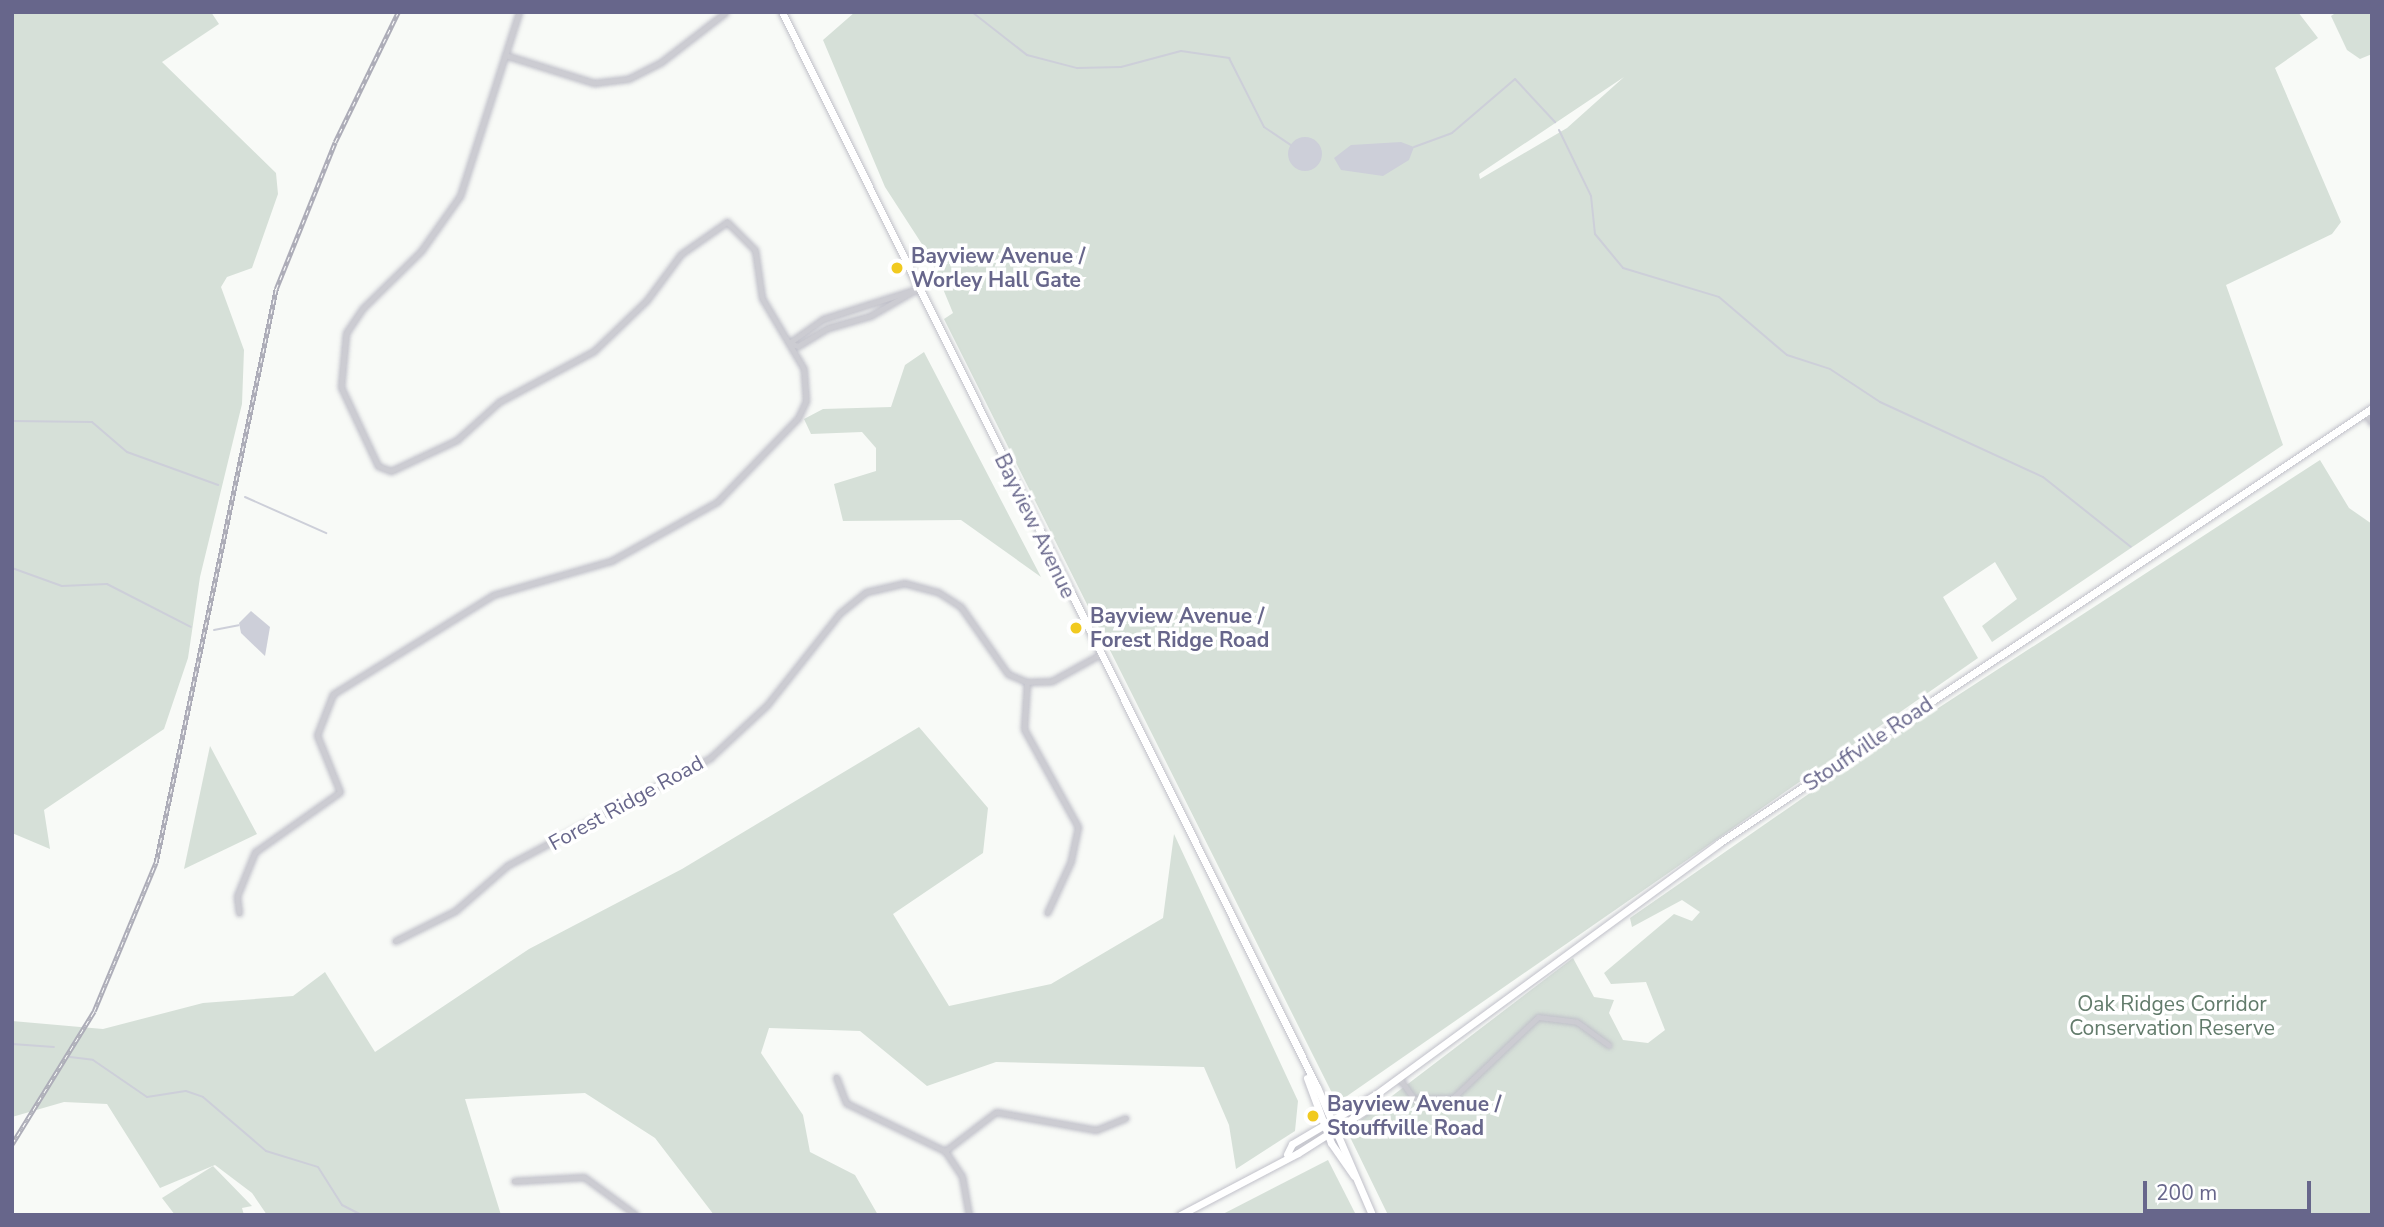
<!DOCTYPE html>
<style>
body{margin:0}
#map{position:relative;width:2384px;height:1227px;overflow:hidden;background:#f8faf7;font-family:"Nunito Sans",sans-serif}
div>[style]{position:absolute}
.green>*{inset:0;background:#d6e0d8}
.water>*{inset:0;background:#cdcfd9}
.round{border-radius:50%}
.stream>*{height:2px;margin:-1px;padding:0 1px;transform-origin:1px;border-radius:1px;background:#cdcfd9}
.roads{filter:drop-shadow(0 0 2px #c0c0c9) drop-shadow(0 0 2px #c0c0c9)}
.minor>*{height:5px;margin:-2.5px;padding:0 2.5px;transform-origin:2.5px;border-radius:2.5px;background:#ccccd2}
.secondary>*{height:7px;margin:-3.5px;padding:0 3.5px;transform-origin:3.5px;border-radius:3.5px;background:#fff}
.rail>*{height:4.5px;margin-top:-2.25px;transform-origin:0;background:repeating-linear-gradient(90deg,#fff 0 5px,#adadb8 0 10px);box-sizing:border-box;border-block:2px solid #adadb8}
.dots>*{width:19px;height:19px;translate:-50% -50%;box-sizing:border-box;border:4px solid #fff;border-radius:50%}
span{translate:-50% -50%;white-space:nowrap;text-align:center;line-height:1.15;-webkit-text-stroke:7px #fff;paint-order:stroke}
.poi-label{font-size:21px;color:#67668b;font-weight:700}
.left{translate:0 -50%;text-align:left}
.street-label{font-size:21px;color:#67668b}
.park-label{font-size:21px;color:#627b6b}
.frame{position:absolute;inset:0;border:14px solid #67668b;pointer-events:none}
.scale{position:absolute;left:2143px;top:1181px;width:168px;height:32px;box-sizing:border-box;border:4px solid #67668b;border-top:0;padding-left:9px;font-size:21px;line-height:24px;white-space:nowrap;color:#67668b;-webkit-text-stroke:5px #fff;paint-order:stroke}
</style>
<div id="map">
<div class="green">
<i style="clip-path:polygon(12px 12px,211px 12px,219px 24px,162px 62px,276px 173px,278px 194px,252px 268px,227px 277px,221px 287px,244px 350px,242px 404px,200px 577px,188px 658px,164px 729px,44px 810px,50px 849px,12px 833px)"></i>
<i style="clip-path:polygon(evenodd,855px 12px,2298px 12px,2318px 38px,2275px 68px,2341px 222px,2332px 234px,2226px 285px,2283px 445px,1992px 642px,1982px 626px,2017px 599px,1995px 562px,1943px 597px,1978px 658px,1337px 1103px,944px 319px,953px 313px,929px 255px,885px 187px,823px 40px,855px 12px,1624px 77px,1567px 128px,1480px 179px,1479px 174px,1624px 77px)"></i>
<i style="clip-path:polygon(2337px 12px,2372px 12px,2372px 54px,2360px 59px,2347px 50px,2331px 16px)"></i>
<i style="clip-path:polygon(924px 352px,1041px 577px,961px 520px,843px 521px,834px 484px,876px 471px,876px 448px,862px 432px,811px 434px,804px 419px,823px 409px,891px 407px,905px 365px)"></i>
<i style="clip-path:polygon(2320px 460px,2349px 508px,2372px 524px,2372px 1215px,1388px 1215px,1350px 1137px,1354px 1125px,1573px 958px,1594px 997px,1614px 1000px,1609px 1013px,1623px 1040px,1648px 1043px,1665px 1030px,1646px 982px,1611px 984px,1604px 973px,1674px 914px,1692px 921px,1700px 912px,1682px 900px,1632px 927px,1630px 918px,1843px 770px)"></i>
<i style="clip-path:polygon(919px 727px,988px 808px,983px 853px,893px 914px,949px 1006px,1051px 984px,1163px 918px,1174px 834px,1298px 1101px,1295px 1131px,1236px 1169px,1229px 1125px,1204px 1067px,996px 1062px,927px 1086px,860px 1031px,769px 1028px,761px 1053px,803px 1115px,810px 1152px,855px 1175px,878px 1215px,714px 1215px,655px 1138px,585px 1093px,465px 1099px,501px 1215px,267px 1215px,252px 1193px,215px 1165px,160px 1188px,107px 1104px,64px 1102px,12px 1117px,12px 1021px,103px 1029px,203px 1003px,293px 996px,325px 972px,375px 1052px,529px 949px,682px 869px)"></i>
<i style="clip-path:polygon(210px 746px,257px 834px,184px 869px)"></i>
<i style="clip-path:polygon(1328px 1160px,1356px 1215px,1221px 1215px)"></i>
<i style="clip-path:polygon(213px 1166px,252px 1206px,242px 1208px,244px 1215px,175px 1215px,162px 1198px)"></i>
</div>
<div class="water">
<i class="round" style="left:1288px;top:137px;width:34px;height:34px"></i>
<i style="clip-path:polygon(1401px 142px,1414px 147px,1409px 160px,1383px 176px,1341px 170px,1334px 158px,1351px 145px)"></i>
<i style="clip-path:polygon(251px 611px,270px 627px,265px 656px,241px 633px,239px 623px)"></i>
</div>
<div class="stream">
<i style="left:972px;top:12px;width:70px;rotate:38deg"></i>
<i style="left:1027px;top:55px;width:52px;rotate:14.6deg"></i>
<i style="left:1077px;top:68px;width:44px;rotate:-1.3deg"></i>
<i style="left:1121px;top:67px;width:62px;rotate:-14.9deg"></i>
<i style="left:1181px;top:51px;width:49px;rotate:8.3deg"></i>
<i style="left:1229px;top:58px;width:77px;rotate:63.1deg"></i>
<i style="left:1264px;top:127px;width:32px;rotate:34deg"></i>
<i style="left:1559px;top:130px;width:73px;rotate:64.1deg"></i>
<i style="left:1591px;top:196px;width:38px;rotate:84deg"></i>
<i style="left:1595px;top:234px;width:44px;rotate:50.5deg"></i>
<i style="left:1623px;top:268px;width:100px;rotate:16.8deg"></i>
<i style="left:1719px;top:297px;width:89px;rotate:40.5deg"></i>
<i style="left:1787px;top:355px;width:45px;rotate:18deg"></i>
<i style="left:1830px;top:369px;width:60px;rotate:33.4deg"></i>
<i style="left:1880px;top:402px;width:179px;rotate:24.7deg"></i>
<i style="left:2043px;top:477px;width:112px;rotate:38.5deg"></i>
<i style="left:1414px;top:147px;width:40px;rotate:-20.2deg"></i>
<i style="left:1452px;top:133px;width:83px;rotate:-40.6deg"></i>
<i style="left:1515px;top:79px;width:59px;rotate:47.1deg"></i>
<i style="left:12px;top:421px;width:80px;rotate:0.7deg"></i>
<i style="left:92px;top:422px;width:46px;rotate:40.6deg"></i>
<i style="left:127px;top:452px;width:97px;rotate:19.9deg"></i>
<i style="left:245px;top:497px;width:89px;rotate:24deg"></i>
<i style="left:12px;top:568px;width:53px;rotate:19.8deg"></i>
<i style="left:62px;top:586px;width:45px;rotate:-2.5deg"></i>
<i style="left:107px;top:584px;width:94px;rotate:27.1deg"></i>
<i style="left:214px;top:630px;width:25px;rotate:-11deg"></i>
<i style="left:12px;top:1044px;width:42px;rotate:4.1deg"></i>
<i style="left:70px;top:1057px;width:23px;rotate:7deg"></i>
<i style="left:93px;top:1060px;width:65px;rotate:34.4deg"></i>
<i style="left:147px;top:1097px;width:39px;rotate:-9deg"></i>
<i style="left:186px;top:1091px;width:18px;rotate:19deg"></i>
<i style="left:203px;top:1097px;width:83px;rotate:40.6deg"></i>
<i style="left:266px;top:1151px;width:54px;rotate:17.1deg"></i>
<i style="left:318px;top:1167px;width:45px;rotate:57.7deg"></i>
<i style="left:342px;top:1205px;width:22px;rotate:27deg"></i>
</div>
<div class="roads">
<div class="minor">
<i style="left:505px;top:55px;width:93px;rotate:17.5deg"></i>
<i style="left:594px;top:83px;width:34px;rotate:-7deg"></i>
<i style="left:628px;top:79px;width:36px;rotate:-27deg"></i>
<i style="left:660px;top:63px;width:83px;rotate:-37.7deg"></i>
<i style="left:789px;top:343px;width:9px;rotate:18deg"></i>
<i style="left:798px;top:346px;width:35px;rotate:-31deg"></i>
<i style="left:828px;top:328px;width:44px;rotate:-15.9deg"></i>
<i style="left:870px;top:316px;width:54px;rotate:-29.9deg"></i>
<i style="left:789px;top:343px;width:42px;rotate:-35.2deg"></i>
<i style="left:823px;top:319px;width:99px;rotate:-17.7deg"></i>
<i style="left:2365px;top:413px;width:12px;rotate:55deg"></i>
<i style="left:1027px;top:682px;width:47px;rotate:93.7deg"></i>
<i style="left:1024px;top:729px;width:112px;rotate:61.1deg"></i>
<i style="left:1078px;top:827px;width:35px;rotate:102deg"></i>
<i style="left:1071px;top:861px;width:57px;rotate:114.8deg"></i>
<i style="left:239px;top:913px;width:17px;rotate:-97deg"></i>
<i style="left:237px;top:896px;width:48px;rotate:-67.8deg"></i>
<i style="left:255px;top:852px;width:104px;rotate:-35.2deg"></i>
<i style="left:340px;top:792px;width:61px;rotate:-112deg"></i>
<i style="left:317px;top:735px;width:44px;rotate:-68.7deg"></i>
<i style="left:333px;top:694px;width:188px;rotate:-31.7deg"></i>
<i style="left:493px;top:595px;width:123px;rotate:-16.1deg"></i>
<i style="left:611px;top:561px;width:121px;rotate:-29.1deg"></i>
<i style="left:717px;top:502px;width:117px;rotate:-46deg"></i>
<i style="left:798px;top:418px;width:19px;rotate:-65deg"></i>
<i style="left:806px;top:401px;width:32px;rotate:-94deg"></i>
<i style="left:804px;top:369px;width:82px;rotate:-120.6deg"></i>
<i style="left:762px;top:298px;width:49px;rotate:-98.3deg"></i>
<i style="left:755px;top:250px;width:40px;rotate:-135deg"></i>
<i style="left:727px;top:222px;width:56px;rotate:145.2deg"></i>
<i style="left:681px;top:254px;width:57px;rotate:126.5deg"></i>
<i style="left:647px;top:300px;width:74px;rotate:136.1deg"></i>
<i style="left:594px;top:351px;width:108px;rotate:151.8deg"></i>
<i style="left:499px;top:402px;width:57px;rotate:137.9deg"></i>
<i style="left:457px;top:440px;width:73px;rotate:154.8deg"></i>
<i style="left:391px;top:471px;width:14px;rotate:-159deg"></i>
<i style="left:378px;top:466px;width:87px;rotate:-115.1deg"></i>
<i style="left:341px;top:387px;width:54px;rotate:-84.7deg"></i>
<i style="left:346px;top:333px;width:30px;rotate:-56deg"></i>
<i style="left:363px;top:308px;width:81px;rotate:-44.5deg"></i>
<i style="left:421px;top:251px;width:67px;rotate:-54.7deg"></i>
<i style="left:460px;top:196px;width:193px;rotate:-72.2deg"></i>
<i style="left:395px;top:941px;width:67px;rotate:-26.6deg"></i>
<i style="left:455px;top:911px;width:70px;rotate:-41deg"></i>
<i style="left:508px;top:865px;width:229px;rotate:-27.9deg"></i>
<i style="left:710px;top:758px;width:78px;rotate:-42.9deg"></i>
<i style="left:767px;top:705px;width:117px;rotate:-51.6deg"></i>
<i style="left:840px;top:613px;width:33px;rotate:-39deg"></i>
<i style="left:866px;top:592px;width:39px;rotate:-13deg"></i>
<i style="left:904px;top:583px;width:35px;rotate:15deg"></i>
<i style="left:938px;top:592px;width:27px;rotate:33deg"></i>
<i style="left:961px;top:607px;width:82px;rotate:55deg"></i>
<i style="left:1008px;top:674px;width:21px;rotate:23deg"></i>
<i style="left:1027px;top:682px;width:25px;rotate:-2deg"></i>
<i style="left:1052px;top:681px;width:54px;rotate:-29deg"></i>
<i style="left:836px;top:1077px;width:28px;rotate:69deg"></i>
<i style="left:846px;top:1103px;width:110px;rotate:25.9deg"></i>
<i style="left:945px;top:1151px;width:30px;rotate:56deg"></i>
<i style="left:962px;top:1176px;width:40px;rotate:80deg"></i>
<i style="left:1399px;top:1078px;width:26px;rotate:54deg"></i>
<i style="left:1414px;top:1099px;width:39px;rotate:-1deg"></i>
<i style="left:1453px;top:1098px;width:117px;rotate:-43.6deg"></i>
<i style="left:1538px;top:1017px;width:39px;rotate:7deg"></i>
<i style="left:1577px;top:1022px;width:39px;rotate:36deg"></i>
<i style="left:945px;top:1151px;width:64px;rotate:-37.4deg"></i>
<i style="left:996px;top:1112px;width:102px;rotate:10.2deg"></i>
<i style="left:1096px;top:1130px;width:32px;rotate:-22deg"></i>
<i style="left:514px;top:1181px;width:70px;rotate:-3.3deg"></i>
<i style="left:584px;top:1177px;width:64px;rotate:36.2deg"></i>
</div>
<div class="secondary">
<i style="left:782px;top:12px;width:1201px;rotate:63.54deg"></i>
<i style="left:1317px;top:1087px;width:139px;rotate:66.7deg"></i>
<i style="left:1307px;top:1078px;width:69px;rotate:69.7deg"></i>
<i style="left:1331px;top:1143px;width:40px;rotate:55.1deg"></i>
<i style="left:1287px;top:1154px;width:11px;rotate:-63deg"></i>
<i style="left:1292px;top:1144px;width:96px;rotate:-30.6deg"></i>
<i style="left:1375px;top:1095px;width:426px;rotate:-36.2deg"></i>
<i style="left:1719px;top:843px;width:785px;rotate:-33.67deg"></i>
<i style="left:1180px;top:1215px;width:133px;rotate:-27.7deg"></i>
<i style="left:1298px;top:1153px;width:84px;rotate:-32.4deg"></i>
<i style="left:1369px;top:1108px;width:14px;rotate:-65deg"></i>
</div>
</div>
<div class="rail">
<i style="left:12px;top:1144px;width:156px;rotate:-58.3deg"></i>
<i style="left:94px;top:1011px;width:161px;rotate:-67.4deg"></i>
<i style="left:156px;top:862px;width:585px;rotate:-78.17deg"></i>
<i style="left:276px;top:289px;width:158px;rotate:-68.1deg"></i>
<i style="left:335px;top:142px;width:144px;rotate:-64.1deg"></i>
</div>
<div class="dots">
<i style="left:897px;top:268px;background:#f1ca20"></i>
<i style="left:1076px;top:628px;background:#f1ca20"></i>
<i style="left:1313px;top:1116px;background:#f1ca20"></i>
</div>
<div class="poi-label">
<span class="left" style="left:911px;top:268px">Bayview Avenue /<br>Worley Hall Gate</span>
<span class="left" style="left:1090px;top:628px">Bayview Avenue /<br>Forest Ridge Road</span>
<span class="left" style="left:1327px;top:1116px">Bayview Avenue /<br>Stouffville Road</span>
</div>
<div class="street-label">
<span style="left:1035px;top:526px;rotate:64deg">Bayview Avenue</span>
<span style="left:1868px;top:744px;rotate:-34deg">Stouffville Road</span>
<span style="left:626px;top:803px;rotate:-29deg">Forest Ridge Road</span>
</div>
<div class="park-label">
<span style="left:2172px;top:1016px">Oak Ridges Corridor<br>Conservation Reserve</span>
</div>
<div class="frame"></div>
<div class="scale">200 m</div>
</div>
